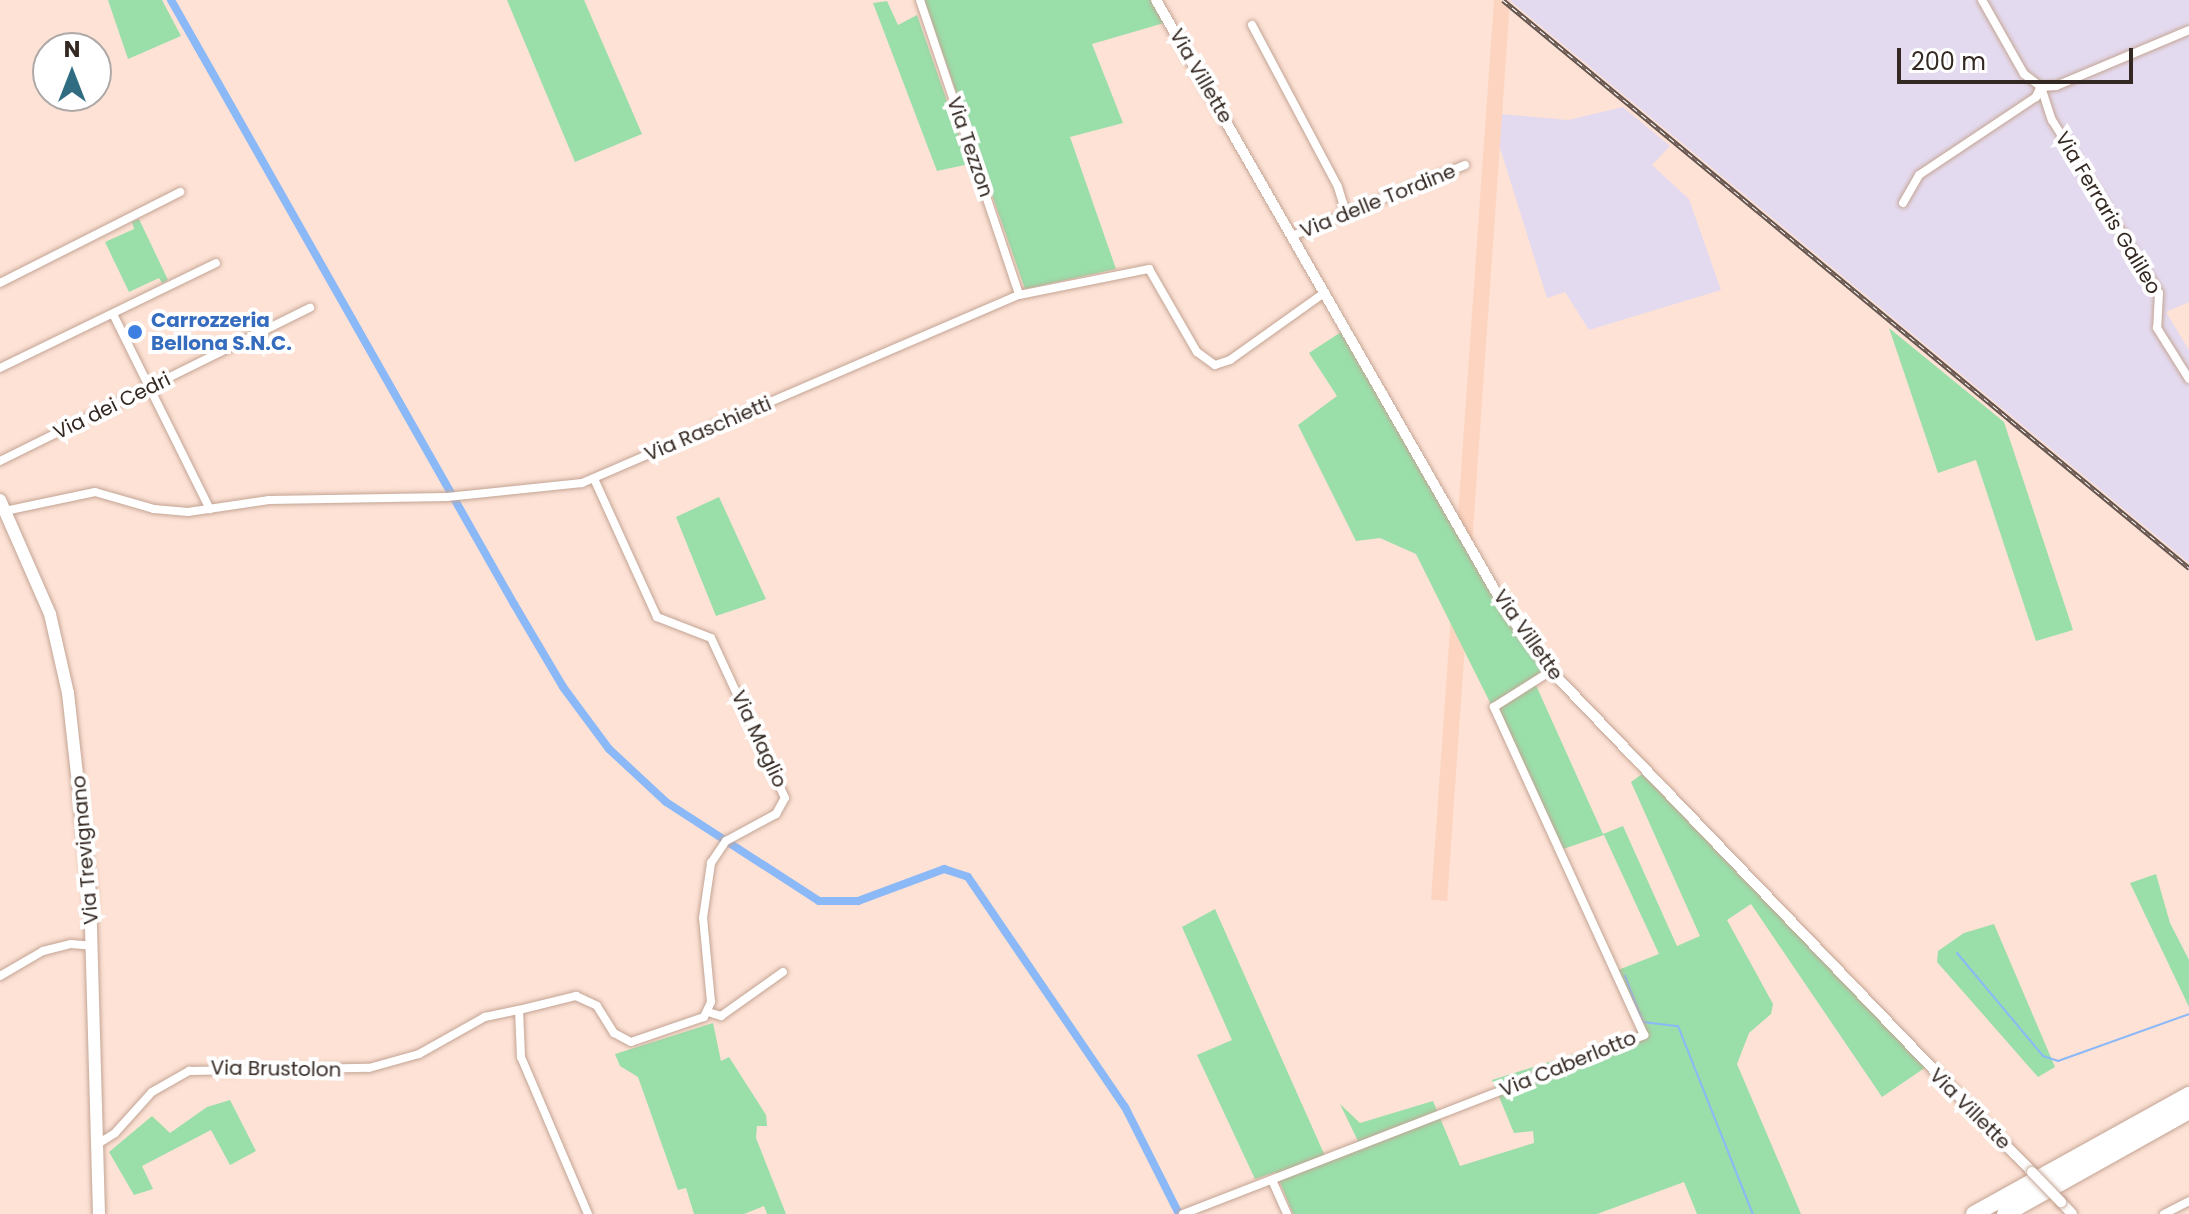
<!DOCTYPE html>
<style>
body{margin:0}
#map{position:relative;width:2189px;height:1214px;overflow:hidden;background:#fde2d5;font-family:Poppins,sans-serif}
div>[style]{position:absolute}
.industrial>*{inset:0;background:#e4daef}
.built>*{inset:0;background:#fcd4bf;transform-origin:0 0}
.green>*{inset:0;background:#9adeaa}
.stream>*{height:2px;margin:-1px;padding:0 1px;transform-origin:1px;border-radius:1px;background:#8bb8f7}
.canal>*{height:8px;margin:-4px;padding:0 4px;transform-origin:4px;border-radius:4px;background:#8bb8f7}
.roads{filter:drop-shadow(0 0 2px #c3a494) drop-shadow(0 0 2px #c3a494)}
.minor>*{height:8px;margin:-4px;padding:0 4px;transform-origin:4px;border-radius:4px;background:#fff}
.tertiary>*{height:10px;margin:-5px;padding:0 5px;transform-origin:5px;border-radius:5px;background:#fff}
.secondary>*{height:12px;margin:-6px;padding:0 6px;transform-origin:6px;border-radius:6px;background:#fff}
.motorway>*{height:16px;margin:-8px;padding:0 8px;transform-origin:8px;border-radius:8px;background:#fff}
.rail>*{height:5px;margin-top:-2.5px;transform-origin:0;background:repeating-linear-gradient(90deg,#fff 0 6px,#64544d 0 12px);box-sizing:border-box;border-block:2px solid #64544d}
.bridges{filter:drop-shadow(0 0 2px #c3a494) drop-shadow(0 0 2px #c3a494)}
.tertiary-bridge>*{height:10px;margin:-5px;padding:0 5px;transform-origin:5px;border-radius:5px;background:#fff}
.dots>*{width:22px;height:22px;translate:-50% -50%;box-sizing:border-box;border:4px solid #fff;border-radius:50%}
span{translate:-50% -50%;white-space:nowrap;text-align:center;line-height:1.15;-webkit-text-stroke:8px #fff;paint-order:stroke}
.street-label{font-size:20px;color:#342822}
.shop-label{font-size:20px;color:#366cbe;font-weight:700}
.left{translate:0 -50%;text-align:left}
.north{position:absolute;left:32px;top:32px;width:80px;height:80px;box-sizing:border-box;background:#fff;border:2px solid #aea9a7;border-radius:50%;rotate:0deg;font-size:22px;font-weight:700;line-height:32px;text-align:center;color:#342822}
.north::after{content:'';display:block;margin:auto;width:28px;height:36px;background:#306d83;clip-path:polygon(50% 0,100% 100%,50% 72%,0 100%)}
.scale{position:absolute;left:1897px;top:48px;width:236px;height:36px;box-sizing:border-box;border:4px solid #342822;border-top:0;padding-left:10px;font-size:24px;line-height:28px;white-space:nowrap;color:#342822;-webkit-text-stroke:6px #fff;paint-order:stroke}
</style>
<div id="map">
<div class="industrial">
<i style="clip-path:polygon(1509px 0,2189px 0,2189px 302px,2166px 312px,2189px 350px,2189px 563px)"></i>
<i style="clip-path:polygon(1623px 107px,1670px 146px,1652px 165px,1689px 199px,1721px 290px,1589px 330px,1565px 292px,1547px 298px,1489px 113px,1568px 120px)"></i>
</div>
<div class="built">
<i style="left:1494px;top:0;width:16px;height:902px;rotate:4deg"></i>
</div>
<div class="green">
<i style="clip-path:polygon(108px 0,162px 0,181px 36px,128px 59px)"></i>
<i style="clip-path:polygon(507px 0,584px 0,642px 134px,575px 162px)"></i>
<i style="clip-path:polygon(924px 0,1151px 0,1164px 23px,1092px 44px,1123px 123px,1070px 137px,1116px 269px,1025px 289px)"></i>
<i style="clip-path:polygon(887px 1px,898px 25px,917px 15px,969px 164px,937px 171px,873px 3px)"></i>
<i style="clip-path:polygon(139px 219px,168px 280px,162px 283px,159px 278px,129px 292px,105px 242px,134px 229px,132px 222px)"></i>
<i style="clip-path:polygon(1889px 328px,2004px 422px,2073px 630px,2036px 641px,1976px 460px,1938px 473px)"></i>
<i style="clip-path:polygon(1341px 332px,1507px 618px,1550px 676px,1535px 683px,1603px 834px,1623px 826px,1677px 946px,1700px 936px,1631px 782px,1642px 774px,1926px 1067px,1882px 1097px,1751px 904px,1727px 920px,1773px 1004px,1771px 1014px,1749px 1033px,1737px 1064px,1801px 1214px,1697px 1214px,1684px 1182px,1597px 1214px,1293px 1214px,1276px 1172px,1255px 1179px,1197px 1055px,1232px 1040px,1182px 927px,1215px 909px,1325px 1156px,1358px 1141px,1340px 1104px,1360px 1123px,1433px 1101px,1460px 1166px,1534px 1143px,1533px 1131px,1514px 1133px,1492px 1080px,1638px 1034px,1618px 970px,1659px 954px,1604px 835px,1563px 849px,1416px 554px,1380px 538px,1356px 541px,1298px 425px,1337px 396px,1309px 353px)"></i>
<i style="clip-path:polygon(719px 497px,766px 599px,716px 616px,676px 517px)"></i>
<i style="clip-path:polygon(2156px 874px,2170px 923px,2189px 960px,2189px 1007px,2130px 883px)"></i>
<i style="clip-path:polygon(1994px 924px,2055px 1067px,2038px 1077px,1937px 962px,1938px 951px,1964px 933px)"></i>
<i style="clip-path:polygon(713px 1023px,721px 1061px,729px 1057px,766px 1115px,767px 1126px,757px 1126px,756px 1138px,786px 1214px,767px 1214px,764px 1206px,744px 1214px,694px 1214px,686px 1188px,678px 1190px,638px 1077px,620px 1066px,615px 1054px)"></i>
<i style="clip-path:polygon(230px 1100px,256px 1151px,230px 1165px,211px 1130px,142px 1166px,153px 1189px,134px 1195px,109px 1152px,152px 1116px,170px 1133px,207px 1107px)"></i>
</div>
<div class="stream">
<i style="left:1957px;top:953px;width:134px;rotate:50.1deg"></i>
<i style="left:2043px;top:1056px;width:16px;rotate:18deg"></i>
<i style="left:2058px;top:1061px;width:139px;rotate:-19.7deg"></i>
<i style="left:1625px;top:976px;width:49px;rotate:68.6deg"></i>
<i style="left:1643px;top:1022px;width:35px;rotate:7deg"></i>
<i style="left:1678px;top:1026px;width:202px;rotate:68.3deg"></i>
</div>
<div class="canal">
<i style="left:171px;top:0;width:695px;rotate:60.41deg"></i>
<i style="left:514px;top:604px;width:96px;rotate:59.4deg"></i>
<i style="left:563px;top:687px;width:77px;rotate:53.4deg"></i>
<i style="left:609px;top:749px;width:78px;rotate:42.9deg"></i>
<i style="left:666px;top:802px;width:182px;rotate:32.9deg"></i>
<i style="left:819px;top:901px;width:39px"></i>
<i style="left:858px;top:901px;width:92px;rotate:-20.4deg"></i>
<i style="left:944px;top:869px;width:25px;rotate:18deg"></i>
<i style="left:968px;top:877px;width:278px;rotate:55.7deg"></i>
<i style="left:1125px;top:1107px;width:120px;rotate:63.2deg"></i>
</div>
<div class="roads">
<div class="minor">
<i style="left:920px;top:0;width:311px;rotate:71.4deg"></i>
<i style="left:1982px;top:0;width:85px;rotate:60.4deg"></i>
<i style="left:2024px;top:74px;width:21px;rotate:37deg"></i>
<i style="left:1252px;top:25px;width:183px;rotate:62deg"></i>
<i style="left:1338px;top:187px;width:28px;rotate:73deg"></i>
<i style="left:2041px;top:87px;width:35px;rotate:72deg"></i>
<i style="left:2052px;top:120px;width:203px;rotate:58.3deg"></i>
<i style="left:2159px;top:293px;width:35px;rotate:93deg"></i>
<i style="left:2157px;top:328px;width:60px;rotate:57.9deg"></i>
<i style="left:2041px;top:87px;width:15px;rotate:-4deg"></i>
<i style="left:2056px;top:86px;width:144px;rotate:-22.8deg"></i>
<i style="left:1903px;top:203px;width:32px;rotate:-60deg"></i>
<i style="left:1919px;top:175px;width:141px;rotate:-33.7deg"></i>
<i style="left:2036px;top:97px;width:10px;rotate:-66deg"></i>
<i style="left:1292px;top:236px;width:187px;rotate:-22.3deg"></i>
<i style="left:0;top:283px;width:202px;rotate:-26.8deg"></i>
<i style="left:113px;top:314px;width:218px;rotate:63.6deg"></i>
<i style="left:0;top:368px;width:240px;rotate:-25.9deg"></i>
<i style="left:0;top:461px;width:346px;rotate:-26.3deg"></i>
<i style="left:5px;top:511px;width:92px;rotate:-11.9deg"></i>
<i style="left:95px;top:492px;width:61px;rotate:16.1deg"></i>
<i style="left:154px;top:509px;width:34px;rotate:5deg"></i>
<i style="left:188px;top:512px;width:82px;rotate:-8.4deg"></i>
<i style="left:269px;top:500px;width:178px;rotate:-1deg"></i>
<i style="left:447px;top:497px;width:136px;rotate:-5.9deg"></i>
<i style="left:582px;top:483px;width:476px;rotate:-23.3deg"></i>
<i style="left:1019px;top:295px;width:133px;rotate:-11.3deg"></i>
<i style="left:1149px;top:269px;width:96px;rotate:60deg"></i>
<i style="left:1197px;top:352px;width:22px;rotate:36deg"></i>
<i style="left:1215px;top:365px;width:16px;rotate:-18deg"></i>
<i style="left:1230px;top:360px;width:115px;rotate:-35.5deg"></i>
<i style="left:0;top:976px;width:50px;rotate:-30.2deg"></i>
<i style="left:43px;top:951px;width:29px;rotate:-14deg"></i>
<i style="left:71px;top:944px;width:21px;rotate:5deg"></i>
<i style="left:708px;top:1012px;width:14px;rotate:17deg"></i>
<i style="left:721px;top:1016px;width:76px;rotate:-35.4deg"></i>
<i style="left:96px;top:1145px;width:22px;rotate:-32deg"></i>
<i style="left:115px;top:1133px;width:55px;rotate:-47.9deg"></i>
<i style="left:152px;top:1092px;width:43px;rotate:-29.6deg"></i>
<i style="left:189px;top:1071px;width:180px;rotate:-1deg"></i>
<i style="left:369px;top:1068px;width:52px;rotate:-15.6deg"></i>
<i style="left:419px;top:1054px;width:76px;rotate:-29.3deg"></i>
<i style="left:485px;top:1017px;width:35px;rotate:-12deg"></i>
<i style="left:1272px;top:1180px;width:37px;rotate:66deg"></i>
<i style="left:588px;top:1214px;width:171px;rotate:-113.1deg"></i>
<i style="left:521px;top:1057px;width:47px;rotate:-92.4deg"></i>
<i style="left:519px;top:1010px;width:59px;rotate:-13.8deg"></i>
<i style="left:576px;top:996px;width:23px;rotate:25deg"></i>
<i style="left:597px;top:1006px;width:32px;rotate:58deg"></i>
<i style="left:614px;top:1033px;width:19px;rotate:28deg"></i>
<i style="left:631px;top:1042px;width:77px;rotate:-18.9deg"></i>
<i style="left:704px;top:1017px;width:17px;rotate:-65deg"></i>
<i style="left:711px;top:1002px;width:84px;rotate:-95.4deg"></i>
<i style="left:703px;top:918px;width:56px;rotate:-81.7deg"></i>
<i style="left:711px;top:863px;width:27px;rotate:-56deg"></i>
<i style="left:726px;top:841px;width:57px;rotate:-28.4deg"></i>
<i style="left:776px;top:814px;width:18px;rotate:-61deg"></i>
<i style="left:785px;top:798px;width:176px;rotate:-114.8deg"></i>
<i style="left:711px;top:638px;width:58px;rotate:-158.7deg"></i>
<i style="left:657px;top:617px;width:152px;rotate:-114.5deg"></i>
<i style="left:1183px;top:1214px;width:495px;rotate:-21.2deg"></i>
<i style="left:1644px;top:1035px;width:361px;rotate:-114.6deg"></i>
<i style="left:1494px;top:707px;width:67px;rotate:-32.3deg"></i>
<i style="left:2164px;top:1214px;width:28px;rotate:-27deg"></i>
</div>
<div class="tertiary">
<i style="left:1156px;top:0;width:709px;rotate:60.14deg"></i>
<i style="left:1509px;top:615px;width:70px;rotate:53.1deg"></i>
<i style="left:1551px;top:671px;width:695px;rotate:46.17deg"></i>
<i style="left:2061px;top:1202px;width:16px;rotate:47deg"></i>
</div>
<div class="secondary">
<i style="left:0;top:500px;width:124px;rotate:66.3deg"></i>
<i style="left:50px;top:614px;width:81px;rotate:77.2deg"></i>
<i style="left:68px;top:693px;width:200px;rotate:83.7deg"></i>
<i style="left:90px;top:892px;width:322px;rotate:88.4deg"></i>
</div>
<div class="motorway">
<i style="left:1974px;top:1214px;width:246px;rotate:-29deg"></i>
<i style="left:2005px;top:1214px;width:211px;rotate:-29.2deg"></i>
</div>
</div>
<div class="rail">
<i style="left:1503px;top:0;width:891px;rotate:39.62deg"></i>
</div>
<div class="bridges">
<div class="tertiary-bridge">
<i style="left:2032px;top:1172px;width:42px;rotate:46deg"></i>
</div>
</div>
<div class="dots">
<i style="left:135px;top:332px;background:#3f7fe0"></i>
</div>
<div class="street-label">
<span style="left:1201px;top:76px;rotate:60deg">Via Villette</span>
<span style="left:970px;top:147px;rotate:71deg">Via Tezzon</span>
<span style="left:1378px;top:201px;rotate:-22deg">Via delle Tordine</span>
<span style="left:2108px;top:213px;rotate:59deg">Via Ferraris Galileo</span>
<span style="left:112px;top:406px;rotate:-26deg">Via dei Cedri</span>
<span style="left:708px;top:429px;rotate:-23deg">Via Raschietti</span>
<span style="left:1528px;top:635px;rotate:55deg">Via Villette</span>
<span style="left:759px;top:739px;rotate:65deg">Via Maglio</span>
<span style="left:85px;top:850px;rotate:-95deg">Via Trevignano</span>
<span style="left:1568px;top:1064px;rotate:-22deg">Via Caberlotto</span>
<span style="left:276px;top:1069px;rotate:1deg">Via Brustolon</span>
<span style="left:1970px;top:1109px;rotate:45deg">Via Villette</span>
</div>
<div class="shop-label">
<span class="left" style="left:151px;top:332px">Carrozzeria<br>Bellona S.N.C.</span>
</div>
<div class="north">N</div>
<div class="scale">200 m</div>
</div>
